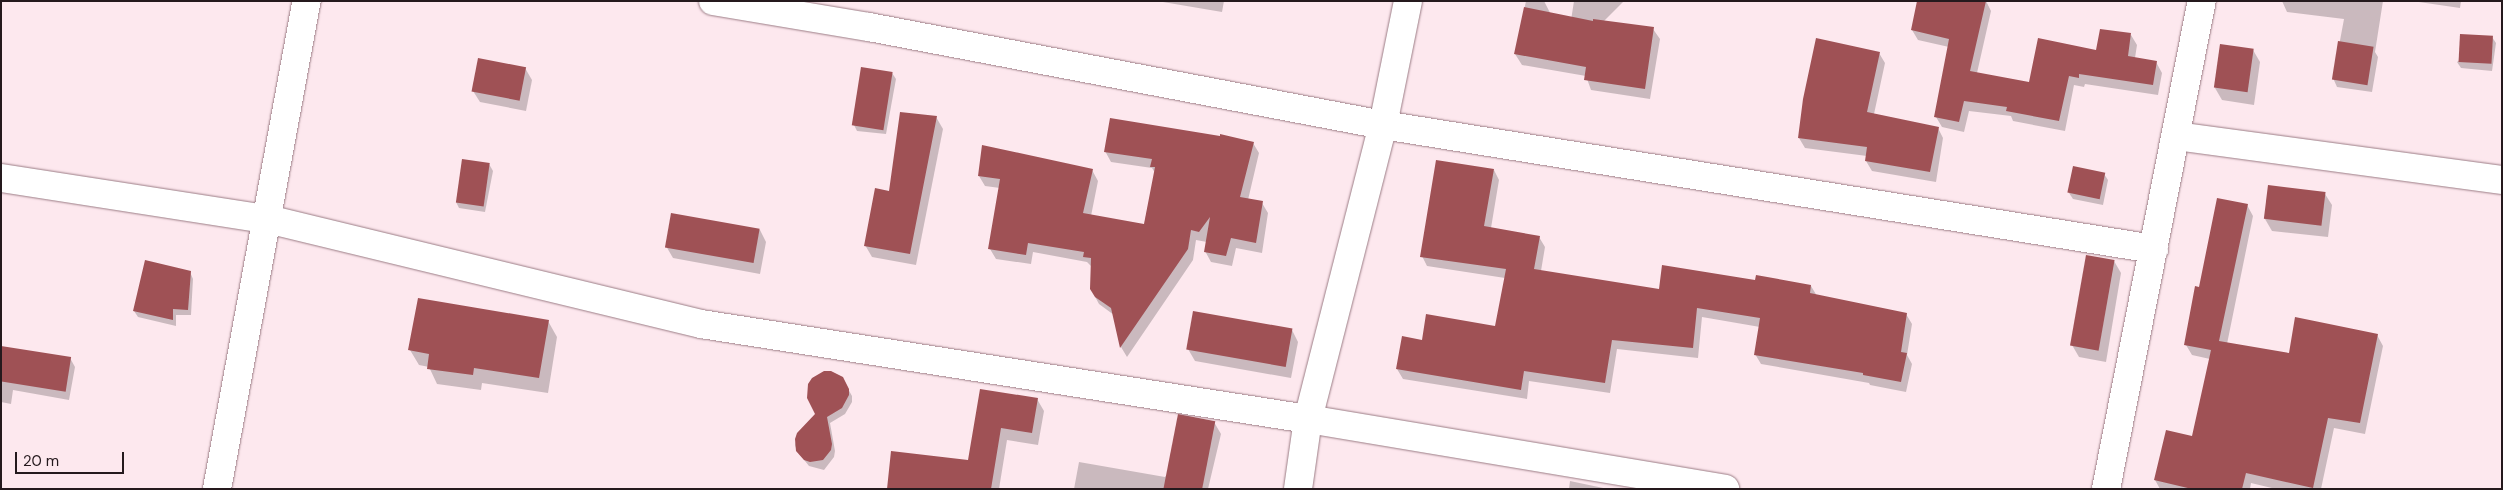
<!DOCTYPE html>
<style>
body{margin:0}
#map{position:relative;width:2503px;height:490px;overflow:hidden;background:#fde8ee;font-family:"DM Sans",sans-serif}
div>[style]{position:absolute}
.shadow>*{inset:0;background:#0003}
.building>*{inset:0;background:#9f5155;transform-origin:0 0}
.roads{filter:drop-shadow(0 0 1px #9b7c85) drop-shadow(0 0 1px #9b7c85)}
.minor>*{height:28px;margin:-14px;padding:0 14px;transform-origin:14px;border-radius:14px;background:#fff}
span{translate:-50% -50%;white-space:nowrap;text-align:center;line-height:1.15;-webkit-text-stroke:4px #fde8ee;paint-order:stroke}
.frame{position:absolute;inset:0;border:2px solid #25191d;pointer-events:none}
.scale{position:absolute;left:15px;top:452px;width:109px;height:22px;box-sizing:border-box;border:2px solid #25191d;border-top:0;padding-left:6px;font-size:15px;line-height:18px;white-space:nowrap;color:#25191d;-webkit-text-stroke:4px #fde8ee;paint-order:stroke}
</style>
<div id="map">
<div class="shadow">
<i style="clip-path:polygon(1157px 1px,1224px 1px,1222px 12px)"></i>
<i style="clip-path:polygon(1526px 1px,1544px 1px,1567px 46px,1574px 1px,1624px 1px,1604px 21px,1653px 29px,1660px 39px,1650px 99px,1591px 90px,1586px 76px,1522px 65px,1515px 54px)"></i>
<i style="clip-path:polygon(1986px 1px,1991px 11px,1977px 73px,2030px 84px,2131px 35px,2137px 45px,2135px 58px,2156px 62px,2162px 73px,2158px 95px,2085px 84px,2084px 87px,2074px 85px,2065px 131px,2013px 121px,2011px 116px,1969px 111px,1964px 132px,1942px 127px,1936px 117px,1949px 47px,1918px 40px,1912px 30px)"></i>
<i style="clip-path:polygon(2282px 1px,2383px 1px,2375px 52px,2378px 57px,2372px 92px,2337px 87px,2333px 78px,2344px 19px,2287px 12px)"></i>
<i style="clip-path:polygon(2412px 1px,2461px 1px,2460px 8px)"></i>
<i style="clip-path:polygon(2492px 37px,2496px 43px,2492px 71px,2461px 68px,2457px 62px)"></i>
<i style="clip-path:polygon(2253px 50px,2260px 62px,2254px 105px,2222px 100px,2215px 88px)"></i>
<i style="clip-path:polygon(1879px 53px,1885px 63px,1874px 114px,1938px 128px,1943px 138px,1936px 182px,1872px 171px,1866px 161px,1867px 156px,1805px 148px,1799px 138px)"></i>
<i style="clip-path:polygon(525px 68px,532px 80px,526px 111px,480px 102px,473px 91px)"></i>
<i style="clip-path:polygon(892px 73px,896px 79px,886px 134px,857px 131px,854px 125px)"></i>
<i style="clip-path:polygon(936px 117px,943px 129px,916px 265px,872px 257px,865px 245px,890px 192px)"></i>
<i style="clip-path:polygon(1253px 143px,1259px 153px,1248px 200px,1262px 203px,1268px 213px,1262px 253px,1236px 248px,1232px 266px,1211px 262px,1205px 251px,1207px 242px,1196px 240px,1193px 260px,1127px 357px,1121px 347px,1114px 315px,1099px 304px,1093px 293px,1092px 267px,1087px 262px,1033px 252px,1031px 264px,996px 259px,990px 249px,1000px 188px,985px 186px,979px 176px,1092px 170px,1098px 181px,1091px 216px,1144px 225px,1155px 173px,1152px 168px,1111px 162px,1105px 151px)"></i>
<i style="clip-path:polygon(489px 164px,493px 171px,485px 212px,459px 208px,456px 202px)"></i>
<i style="clip-path:polygon(1494px 170px,1499px 180px,1491px 228px,1539px 237px,1545px 247px,1541px 271px,1660px 290px,1756px 281px,1811px 286px,1817px 296px,1906px 314px,1912px 324px,1907px 355px,1912px 364px,1906px 392px,1870px 385px,1869px 383px,1761px 364px,1755px 354px,1760px 327px,1702px 317px,1698px 358px,1617px 349px,1610px 393px,1529px 381px,1527px 399px,1403px 379px,1397px 369px,1423px 341px,1496px 327px,1505px 278px,1427px 266px,1422px 256px)"></i>
<i style="clip-path:polygon(2104px 174px,2108px 180px,2103px 205px,2073px 199px,2069px 193px)"></i>
<i style="clip-path:polygon(2325px 194px,2332px 205px,2328px 237px,2272px 231px,2265px 219px)"></i>
<i style="clip-path:polygon(2247px 205px,2253px 216px,2227px 344px,2290px 355px,2377px 335px,2383px 346px,2365px 434px,2334px 428px,2321px 489px,2276px 489px,2251px 483px,2250px 489px,2160px 489px,2155px 480px,2193px 437px,2210px 359px,2192px 355px,2186px 345px,2200px 288px)"></i>
<i style="clip-path:polygon(760px 230px,766px 242px,760px 274px,673px 258px,666px 246px)"></i>
<i style="clip-path:polygon(2114px 261px,2121px 273px,2106px 362px,2079px 357px,2072px 345px)"></i>
<i style="clip-path:polygon(190px 272px,193px 279px,191px 315px,176px 315px,176px 326px,138px 317px,134px 311px)"></i>
<i style="clip-path:polygon(548px 321px,557px 337px,548px 393px,482px 383px,481px 390px,437px 384px,429px 367px,419px 365px,410px 350px)"></i>
<i style="clip-path:polygon(1292px 330px,1298px 342px,1291px 378px,1195px 361px,1188px 349px)"></i>
<i style="clip-path:polygon(1px 347px,70px 358px,75px 367px,69px 400px,13px 390px,11px 404px,1px 402px)"></i>
<i style="clip-path:polygon(842px 378px,852px 396px,852px 402px,845px 414px,830px 423px,835px 451px,834px 457px,824px 470px,809px 466px,797px 451px,795px 445px,798px 433px,816px 415px)"></i>
<i style="clip-path:polygon(981px 390px,1037px 399px,1044px 411px,1038px 445px,1007px 440px,999px 489px,898px 489px,969px 461px)"></i>
<i style="clip-path:polygon(1214px 422px,1221px 434px,1208px 489px,1074px 489px,1079px 462px,1165px 477px)"></i>
<i style="clip-path:polygon(1570px 481px,1608px 489px,1569px 489px)"></i>
</div>
<div class="building">
<i style="clip-path:polygon(1917px 1px,1986px 1px,1970px 71px,2029px 82px,2038px 38px,2096px 50px,2100px 29px,2131px 33px,2128px 56px,2157px 61px,2153px 85px,2079px 74px,2079px 78px,2069px 76px,2059px 121px,2006px 111px,2007px 107px,1964px 101px,1959px 122px,1934px 117px,1949px 39px,1911px 30px)"></i>
<i style="clip-path:polygon(1524px 7px,1593px 21px,1593px 19px,1654px 27px,1645px 89px,1584px 80px,1586px 67px,1514px 54px)"></i>
<i style="left:2460px;top:34px;width:33px;height:28px;rotate:3deg"></i>
<i style="clip-path:polygon(1816px 38px,1880px 52px,1867px 112px,1939px 127px,1930px 172px,1865px 161px,1867px 147px,1798px 138px,1803px 99px)"></i>
<i style="left:2338px;top:41px;width:36px;height:39px;rotate:9deg"></i>
<i style="left:2220px;top:44px;width:34px;height:44px;rotate:8deg"></i>
<i style="left:478px;top:58px;width:49px;height:34px;rotate:11deg"></i>
<i style="left:861px;top:67px;width:32px;height:59px;rotate:9deg"></i>
<i style="clip-path:polygon(900px 112px,937px 116px,910px 254px,864px 246px,875px 188px,889px 191px)"></i>
<i style="clip-path:polygon(1110px 118px,1220px 136px,1220px 134px,1254px 142px,1240px 197px,1263px 201px,1256px 243px,1231px 238px,1226px 256px,1204px 252px,1210px 217px,1199px 232px,1191px 230px,1188px 249px,1120px 348px,1111px 308px,1095px 297px,1090px 289px,1091px 258px,1083px 257px,1084px 252px,1028px 243px,1026px 255px,988px 249px,1000px 179px,978px 176px,982px 145px,1093px 169px,1083px 213px,1144px 224px,1155px 167px,1150px 167px,1152px 159px,1104px 152px)"></i>
<i style="left:462px;top:159px;width:28px;height:44px;rotate:8deg"></i>
<i style="clip-path:polygon(1436px 160px,1494px 169px,1484px 226px,1540px 236px,1534px 269px,1659px 289px,1662px 265px,1755px 280px,1756px 275px,1811px 285px,1810px 293px,1907px 313px,1901px 352px,1907px 353px,1901px 382px,1863px 375px,1863px 373px,1754px 355px,1760px 318px,1697px 308px,1693px 348px,1612px 340px,1605px 383px,1524px 371px,1521px 390px,1396px 369px,1402px 336px,1422px 340px,1426px 314px,1495px 326px,1506px 269px,1420px 257px)"></i>
<i style="left:2073px;top:166px;width:33px;height:27px;rotate:12deg"></i>
<i style="left:2268px;top:185px;width:58px;height:34px;rotate:7deg"></i>
<i style="clip-path:polygon(2217px 198px,2248px 204px,2219px 341px,2289px 353px,2295px 317px,2378px 334px,2360px 423px,2328px 418px,2313px 488px,2246px 473px,2242px 489px,2192px 489px,2154px 480px,2166px 430px,2192px 436px,2211px 350px,2184px 345px,2195px 286px,2199px 287px)"></i>
<i style="left:671px;top:213px;width:90px;height:35px;rotate:10deg"></i>
<i style="left:2086px;top:255px;width:29px;height:92px;rotate:10deg"></i>
<i style="clip-path:polygon(145px 260px,191px 271px,188px 310px,173px 309px,173px 320px,133px 311px)"></i>
<i style="clip-path:polygon(418px 298px,549px 320px,539px 378px,474px 368px,473px 375px,427px 369px,429px 354px,408px 350px)"></i>
<i style="left:1193px;top:311px;width:101px;height:39px;rotate:10deg"></i>
<i style="left:1px;top:346px;width:71px;height:35px;rotate:9deg"></i>
<i style="clip-path:polygon(824px 371px,831px 371px,843px 377px,849px 389px,849px 395px,842px 408px,827px 417px,832px 444px,831px 450px,823px 460px,810px 462px,804px 460px,796px 451px,795px 439px,797px 433px,815px 414px,807px 398px,808px 384px,812px 378px)"></i>
<i style="clip-path:polygon(980px 389px,1038px 398px,1032px 433px,1001px 428px,991px 489px,887px 489px,891px 451px,968px 460px)"></i>
<i style="left:1178px;top:414px;width:38px;height:77px;rotate:11deg"></i>
</div>
<div class="roads">
<div class="minor">
<i style="left:713px;top:1px;width:158px;rotate:9.5deg"></i>
<i style="left:869px;top:27px;width:523px;rotate:10.79deg"></i>
<i style="left:1383px;top:125px;width:781px;rotate:9.14deg"></i>
<i style="left:2176px;top:136px;width:329px;rotate:7.7deg"></i>
<i style="left:1px;top:178px;width:269px;rotate:8.8deg"></i>
<i style="left:267px;top:219px;width:447px;rotate:13.6deg"></i>
<i style="left:701px;top:324px;width:614px;rotate:8.9deg"></i>
<i style="left:1308px;top:419px;width:423px;rotate:9.5deg"></i>
<i style="left:217px;top:489px;width:496px;rotate:-79.6deg"></i>
<i style="left:1298px;top:489px;width:71px;rotate:-81.9deg"></i>
<i style="left:1308px;top:419px;width:303px;rotate:-75.7deg"></i>
<i style="left:1383px;top:125px;width:126px;rotate:-78.6deg"></i>
<i style="left:2106px;top:489px;width:497px;rotate:-78.9deg"></i>
</div>
</div>
<div class="frame"></div>
<div class="scale">20 m</div>
</div>
